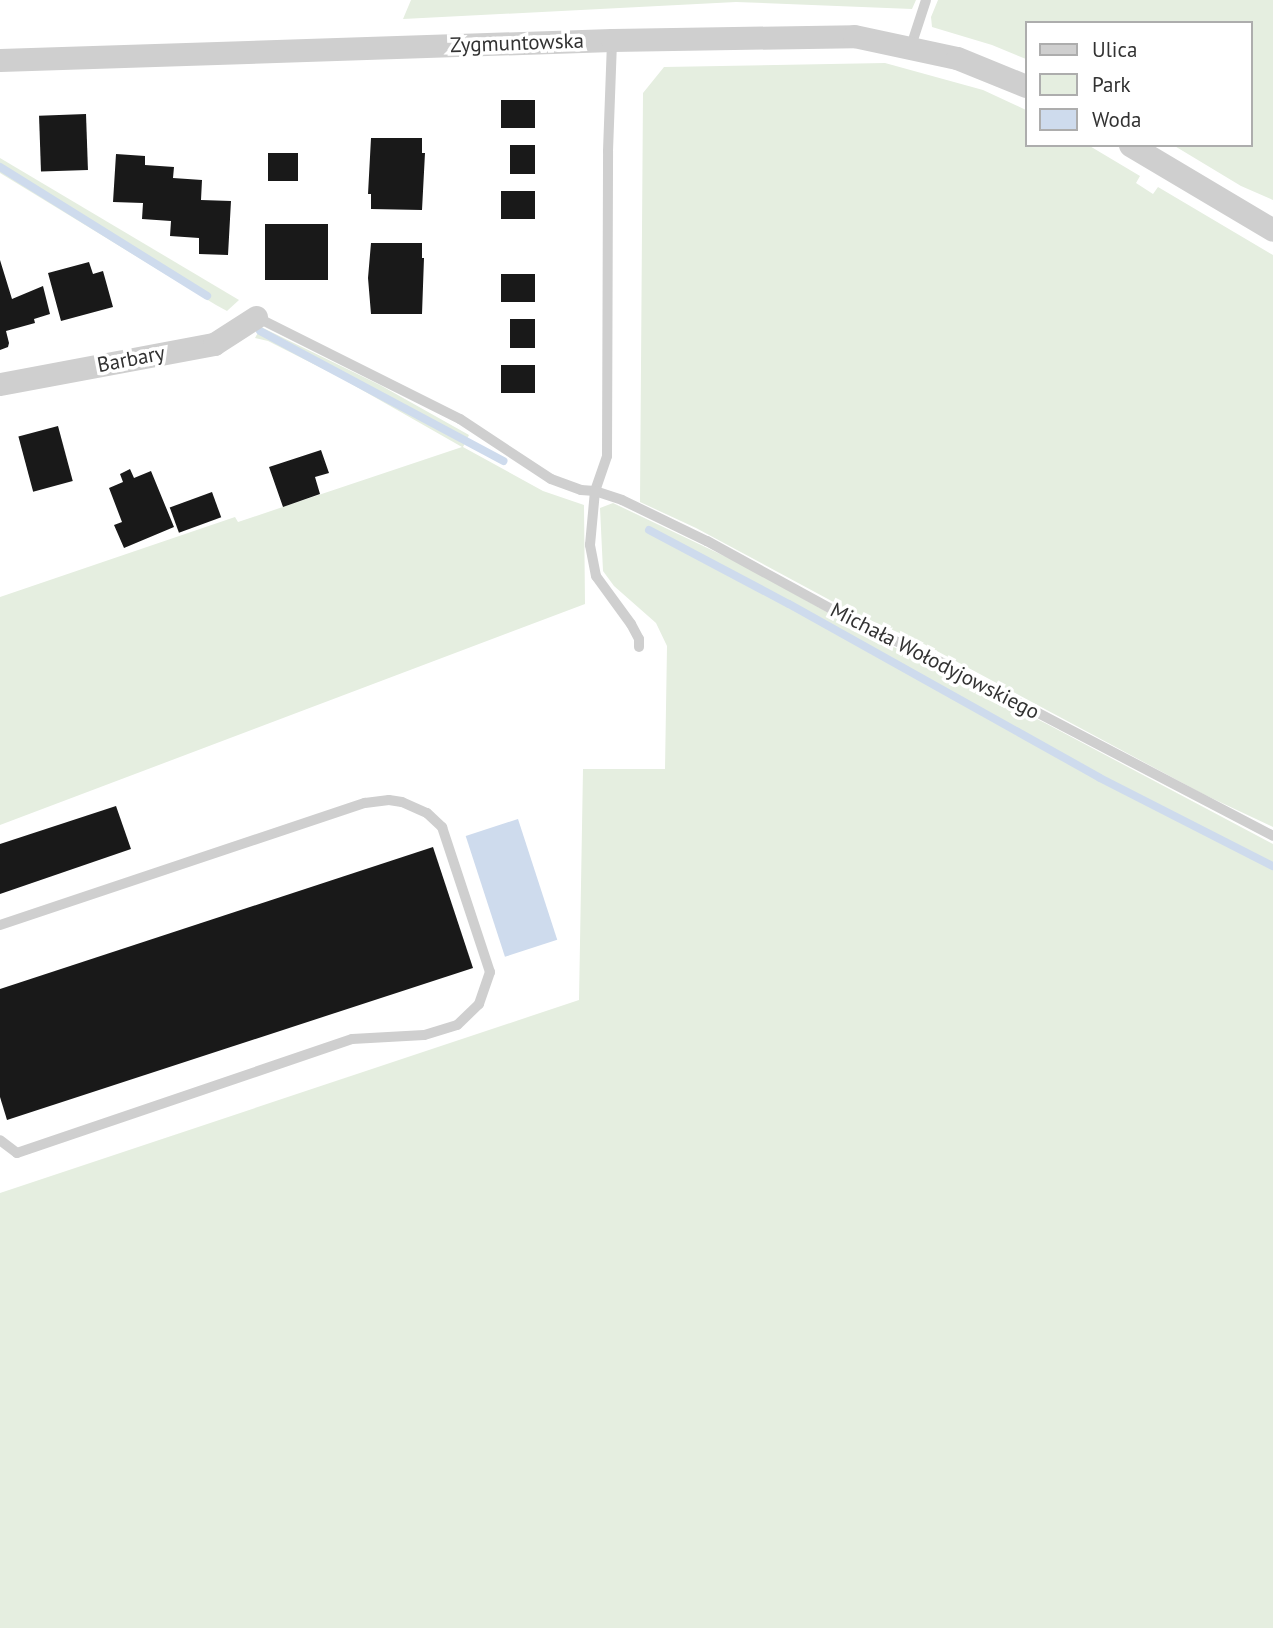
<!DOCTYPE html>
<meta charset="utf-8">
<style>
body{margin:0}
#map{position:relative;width:1273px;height:1628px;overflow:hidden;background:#fff;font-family:"PT Sans",sans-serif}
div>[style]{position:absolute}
.green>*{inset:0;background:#e5eee0}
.water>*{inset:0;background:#cedbed;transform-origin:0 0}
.stream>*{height:8px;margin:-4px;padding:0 4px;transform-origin:4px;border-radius:4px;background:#cedbed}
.building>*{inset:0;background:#191919;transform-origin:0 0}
.service>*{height:10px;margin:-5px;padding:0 5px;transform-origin:5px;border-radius:5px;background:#cfcfcf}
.minor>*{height:23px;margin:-11.5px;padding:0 11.5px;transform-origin:11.5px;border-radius:11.5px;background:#cfcfcf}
span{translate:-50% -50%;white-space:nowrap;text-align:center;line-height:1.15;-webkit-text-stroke:7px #fff;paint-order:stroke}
.street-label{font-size:21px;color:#323232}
.legend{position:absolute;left:1025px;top:21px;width:228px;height:126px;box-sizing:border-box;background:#fff;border:2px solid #adadad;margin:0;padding:9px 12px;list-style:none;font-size:21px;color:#323232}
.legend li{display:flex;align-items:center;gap:14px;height:35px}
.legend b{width:35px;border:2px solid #adadad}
</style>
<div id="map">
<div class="green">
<i style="clip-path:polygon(411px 0,916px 0,912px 9px,736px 2px,403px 19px)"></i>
<i style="clip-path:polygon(938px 0,1273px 0,1273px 200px,1241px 186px,1173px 145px,1250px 145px,1250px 23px,1026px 23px,1026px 59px,992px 45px,932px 27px,931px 17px)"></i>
<i style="clip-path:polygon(885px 63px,983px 90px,1026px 110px,1026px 145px,1088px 145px,1140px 176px,1136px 183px,1153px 194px,1158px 187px,1273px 255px,1273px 827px,1205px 795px,922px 643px,852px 612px,696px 528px,640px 502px,643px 93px,664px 67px)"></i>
<i style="clip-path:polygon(0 158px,239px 300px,227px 311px,216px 305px,0 173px)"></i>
<i style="clip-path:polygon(261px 327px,380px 385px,469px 435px,463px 447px,543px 491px,584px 505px,585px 604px,0 825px,0 597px,235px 517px,238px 522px,462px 447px,341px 378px,268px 341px,255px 338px)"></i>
<i style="clip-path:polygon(613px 503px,743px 565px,850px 625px,1047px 724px,1273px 844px,1273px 1628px,0 1628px,0 1193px,579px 1000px,583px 769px,665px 769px,667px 646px,656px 623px,614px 586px,603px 571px,600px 508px)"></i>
</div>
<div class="water">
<i style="left:518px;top:819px;width:127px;height:55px;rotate:72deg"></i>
</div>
<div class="stream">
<i style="left:0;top:167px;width:244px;rotate:31.9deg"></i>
<i style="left:260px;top:331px;width:276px;rotate:28.1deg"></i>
<i style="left:649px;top:530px;width:158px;rotate:27.9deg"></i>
<i style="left:789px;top:604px;width:356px;rotate:29.2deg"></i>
<i style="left:1100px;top:778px;width:194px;rotate:27deg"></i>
</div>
<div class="building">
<i style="left:501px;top:100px;width:34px;height:28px"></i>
<i style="left:86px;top:114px;width:56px;height:47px;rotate:88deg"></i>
<i style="clip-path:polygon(371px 138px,422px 138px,422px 153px,425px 153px,422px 210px,371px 209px,371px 194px,368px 194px)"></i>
<i style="left:510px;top:145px;width:25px;height:29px"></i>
<i style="left:268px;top:153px;width:30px;height:28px"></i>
<i style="clip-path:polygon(116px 154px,145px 156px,145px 165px,174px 167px,173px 178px,202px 180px,201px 200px,231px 201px,228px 255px,199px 254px,199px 238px,170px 236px,171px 221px,142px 219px,143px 203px,113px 202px)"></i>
<i style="left:501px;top:191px;width:34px;height:28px"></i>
<i style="left:265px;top:224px;width:63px;height:56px"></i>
<i style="clip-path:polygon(371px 243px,422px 243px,422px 258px,424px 258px,422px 314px,371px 314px,368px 278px)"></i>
<i style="clip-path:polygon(0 260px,12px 299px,43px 286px,50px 314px,34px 319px,35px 323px,6px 331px,9px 343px,8px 347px,0 350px)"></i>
<i style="clip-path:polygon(89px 262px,93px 274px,103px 271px,113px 307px,61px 321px,48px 273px)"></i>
<i style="left:501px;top:274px;width:34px;height:28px"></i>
<i style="left:510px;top:319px;width:25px;height:29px"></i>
<i style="left:501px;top:365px;width:34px;height:28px"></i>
<i style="left:58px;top:426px;width:57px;height:41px;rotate:75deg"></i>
<i style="clip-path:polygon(321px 450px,329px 473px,315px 477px,320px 494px,283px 507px,269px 467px)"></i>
<i style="clip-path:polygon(130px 469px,134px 478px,151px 471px,174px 527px,124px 548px,114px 525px,122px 522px,109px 488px,123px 482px,120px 474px)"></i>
<i style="left:212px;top:492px;width:27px;height:45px;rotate:70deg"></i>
<i style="clip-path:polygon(116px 806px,131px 849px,0 894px,0 844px)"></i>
<i style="clip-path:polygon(433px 847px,473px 968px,7px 1120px,0 1097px,0 989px)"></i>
</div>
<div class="service">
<i style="left:911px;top:46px;width:48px;rotate:-71.9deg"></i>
<i style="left:256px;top:317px;width:228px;rotate:26.6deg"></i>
<i style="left:460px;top:419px;width:109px;rotate:33.4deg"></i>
<i style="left:551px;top:479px;width:32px;rotate:20deg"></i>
<i style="left:581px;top:490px;width:14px;rotate:4deg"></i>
<i style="left:595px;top:491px;width:37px;rotate:-71deg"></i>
<i style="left:607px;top:456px;width:305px;rotate:-89.8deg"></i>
<i style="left:608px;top:151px;width:111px;rotate:-87.9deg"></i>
<i style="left:639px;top:647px;width:8px;rotate:-90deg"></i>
<i style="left:639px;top:639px;width:17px;rotate:-118deg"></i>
<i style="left:631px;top:624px;width:59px;rotate:-126.1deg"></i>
<i style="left:596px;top:576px;width:32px;rotate:-101deg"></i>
<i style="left:590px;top:545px;width:54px;rotate:-84.7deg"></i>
<i style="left:595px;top:491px;width:28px;rotate:18deg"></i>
<i style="left:622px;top:500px;width:94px;rotate:25.8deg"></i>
<i style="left:707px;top:541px;width:179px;rotate:28.7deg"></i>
<i style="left:864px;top:627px;width:73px;rotate:24.1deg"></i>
<i style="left:931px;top:657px;width:386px;rotate:27.6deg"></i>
<i style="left:0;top:925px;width:385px;rotate:-18.5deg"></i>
<i style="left:365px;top:803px;width:24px;rotate:-7deg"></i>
<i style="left:389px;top:800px;width:13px;rotate:9deg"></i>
<i style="left:402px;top:802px;width:27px;rotate:24deg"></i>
<i style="left:427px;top:813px;width:21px;rotate:43deg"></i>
<i style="left:442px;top:827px;width:153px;rotate:71.7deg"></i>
<i style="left:490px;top:972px;width:34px;rotate:109deg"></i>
<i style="left:479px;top:1004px;width:30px;rotate:136deg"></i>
<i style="left:457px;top:1025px;width:34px;rotate:163deg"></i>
<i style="left:424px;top:1035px;width:72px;rotate:176.8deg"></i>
<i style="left:352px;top:1039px;width:354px;rotate:161.2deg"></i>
<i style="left:17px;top:1153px;width:21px;rotate:-143deg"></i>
</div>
<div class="minor">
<i style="left:0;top:60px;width:612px;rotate:-1.87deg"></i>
<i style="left:612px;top:40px;width:242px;rotate:-0.9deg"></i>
<i style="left:854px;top:36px;width:105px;rotate:12.1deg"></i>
<i style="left:957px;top:58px;width:74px;rotate:22.1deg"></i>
<i style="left:1130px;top:145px;width:166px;rotate:30.7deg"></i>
<i style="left:0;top:384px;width:218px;rotate:-10.6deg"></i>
<i style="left:214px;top:344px;width:50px;rotate:-32.7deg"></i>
</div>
<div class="street-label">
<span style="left:517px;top:43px;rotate:-2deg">Zygmuntowska</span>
<span style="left:131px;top:359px;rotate:-11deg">Barbary</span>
<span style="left:935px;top:661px;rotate:27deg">Michała Wołodyjowskiego</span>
</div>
<ul class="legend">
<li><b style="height:9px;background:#cfcfcf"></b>Ulica</li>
<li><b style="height:19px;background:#e5eee0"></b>Park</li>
<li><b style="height:19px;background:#cedbed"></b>Woda</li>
</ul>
</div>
